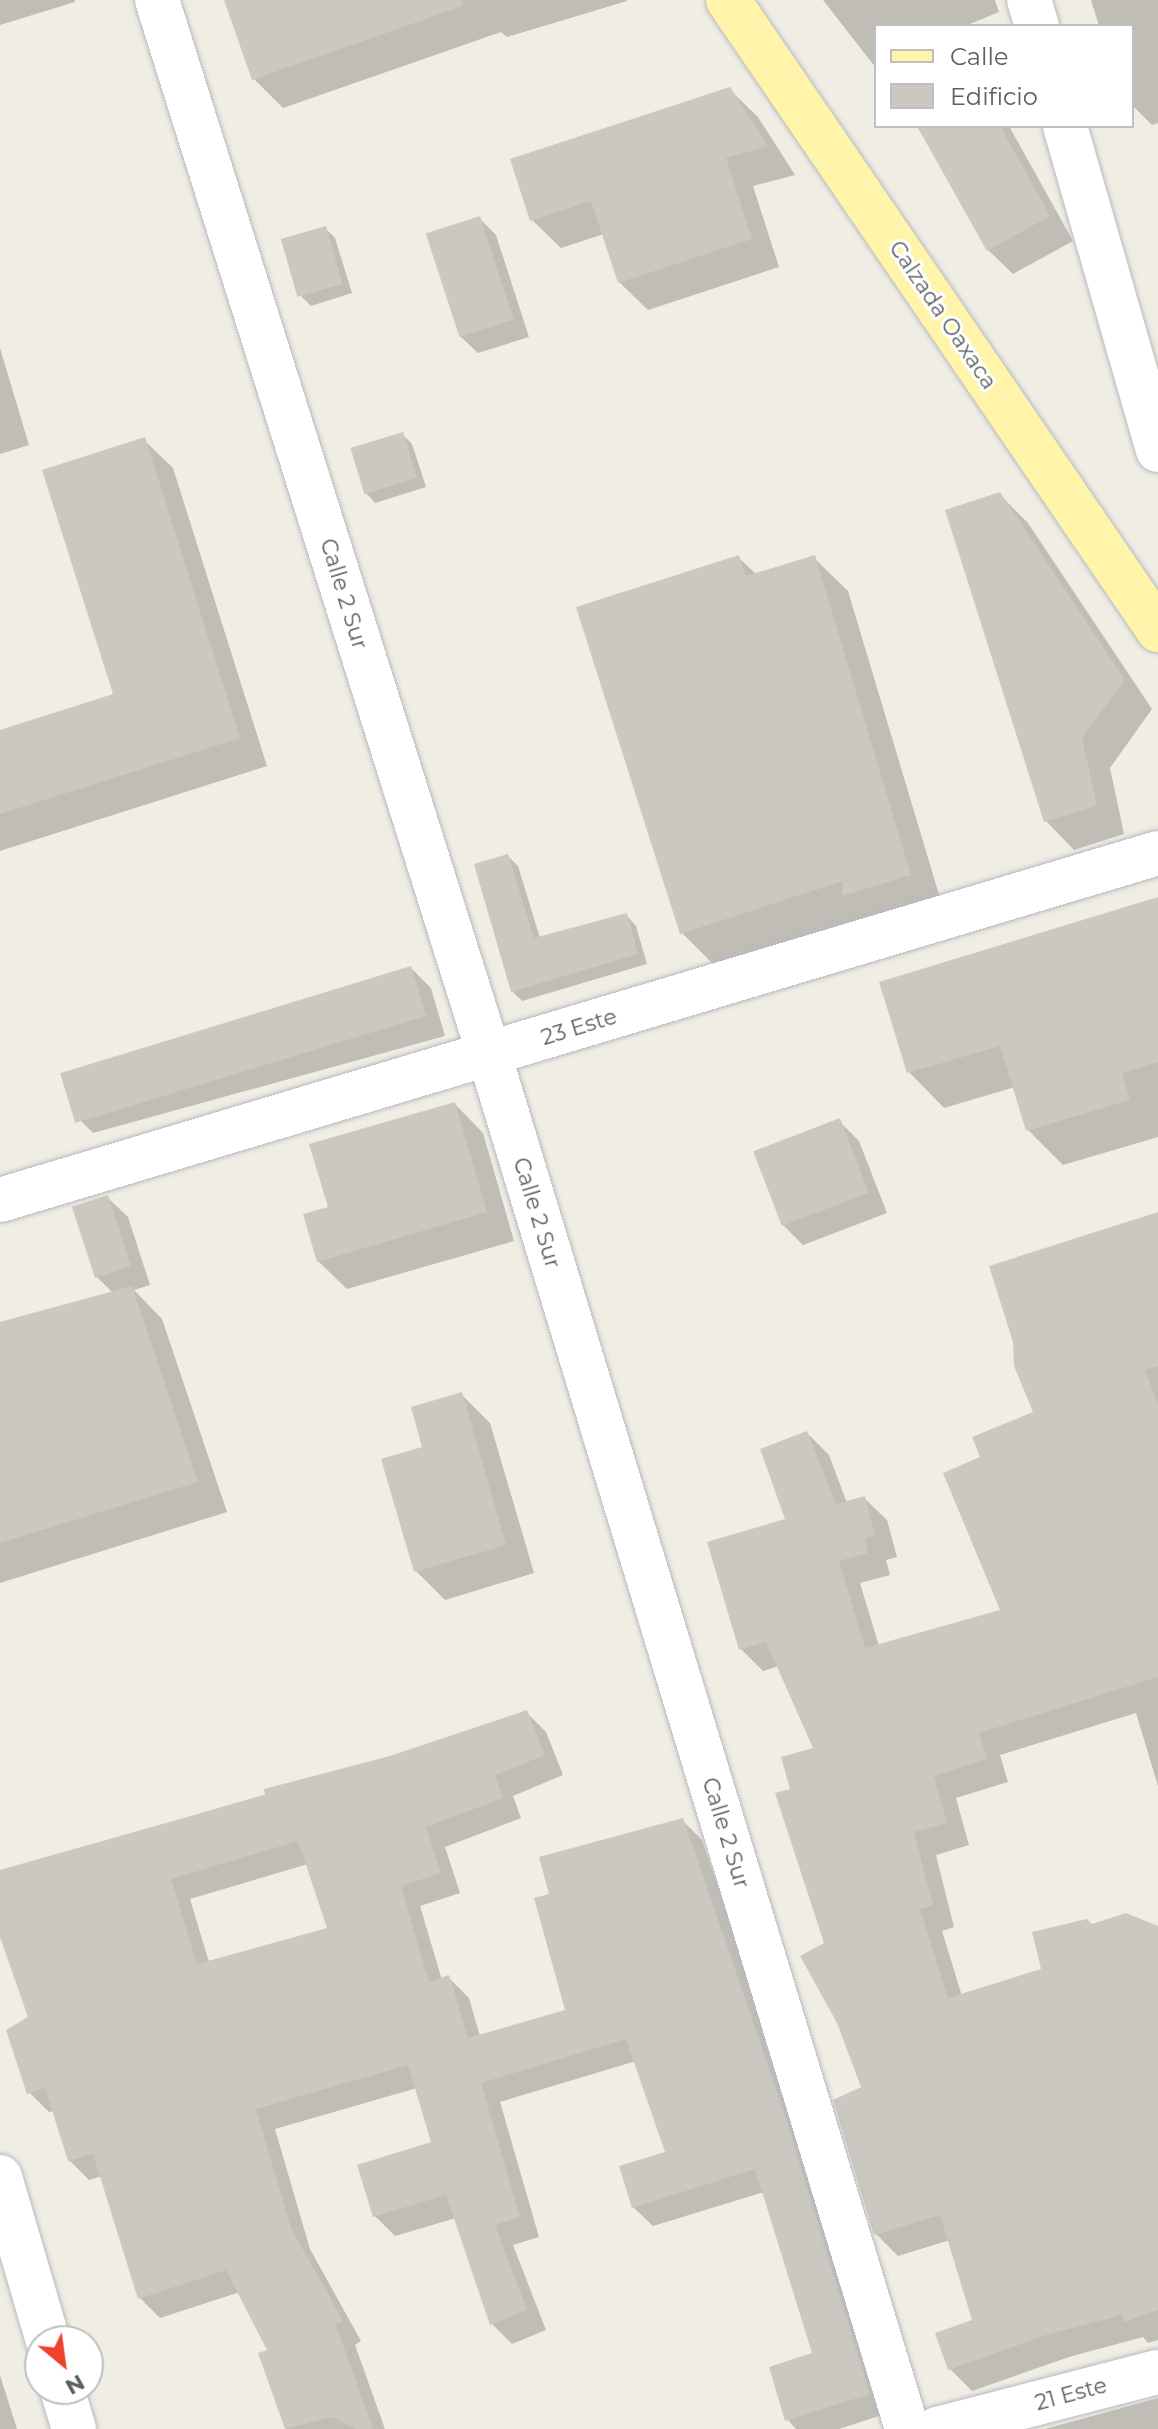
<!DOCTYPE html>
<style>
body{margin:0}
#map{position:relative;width:1158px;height:2429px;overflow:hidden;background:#efede4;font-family:Montserrat,sans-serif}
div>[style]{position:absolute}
.shadow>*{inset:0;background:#0003}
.building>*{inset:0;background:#cac8c1;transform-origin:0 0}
.roads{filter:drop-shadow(0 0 2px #b7babe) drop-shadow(0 0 2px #b7babe)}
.street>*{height:44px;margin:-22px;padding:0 22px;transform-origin:22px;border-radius:22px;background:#fff}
.primary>*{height:44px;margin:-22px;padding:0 22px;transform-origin:22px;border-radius:22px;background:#fff4a9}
span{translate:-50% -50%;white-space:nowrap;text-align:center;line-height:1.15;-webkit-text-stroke:6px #fff;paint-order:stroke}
.street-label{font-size:22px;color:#5c6065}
.legend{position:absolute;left:874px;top:24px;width:260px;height:104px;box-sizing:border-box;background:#fff;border:2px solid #bebfc1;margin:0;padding:10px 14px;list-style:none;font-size:24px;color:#5c6065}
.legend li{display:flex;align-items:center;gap:16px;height:40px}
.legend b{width:40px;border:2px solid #bebfc1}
.north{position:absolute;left:24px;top:2325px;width:80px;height:80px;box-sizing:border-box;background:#fff;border:2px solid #bebfc1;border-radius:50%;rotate:151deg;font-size:22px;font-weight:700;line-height:32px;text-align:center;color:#5c6065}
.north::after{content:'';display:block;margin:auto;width:28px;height:36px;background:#ee422b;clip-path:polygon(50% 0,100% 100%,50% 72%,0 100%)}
</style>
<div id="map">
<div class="shadow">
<i style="clip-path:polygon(0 0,75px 0,75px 2px,0 25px)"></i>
<i style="clip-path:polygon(226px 0,627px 0,627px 1px,507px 37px,501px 32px,283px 108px,254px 79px)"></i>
<i style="clip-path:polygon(823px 0,995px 0,999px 12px,965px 26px,876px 26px,876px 68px)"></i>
<i style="clip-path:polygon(1091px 0,1158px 0,1158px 123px,1152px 125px,1132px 105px,1132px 26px,1099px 26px)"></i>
<i style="clip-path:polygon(729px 89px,758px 117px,795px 175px,753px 186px,779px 267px,648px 310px,619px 282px,604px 234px,561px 248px,532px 220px)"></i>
<i style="clip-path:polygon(917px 126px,1009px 126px,1073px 241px,1013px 274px,988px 250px)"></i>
<i style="clip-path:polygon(480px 219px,496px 235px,529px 337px,478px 353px,461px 337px)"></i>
<i style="clip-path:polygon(325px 228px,335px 238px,352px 293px,311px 306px,301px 296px)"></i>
<i style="clip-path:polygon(0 348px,29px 445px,0 454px)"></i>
<i style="clip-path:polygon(403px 435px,412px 444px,426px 487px,375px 503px,366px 493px)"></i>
<i style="clip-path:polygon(144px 440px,173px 468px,267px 766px,0 851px,0 732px,116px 695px)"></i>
<i style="clip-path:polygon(999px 494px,1028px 523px,1152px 709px,1110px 768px,1124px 834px,1074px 850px,1046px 821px)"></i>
<i style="clip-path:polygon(738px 557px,757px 575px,814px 558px,848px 591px,943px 908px,877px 928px,866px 917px,715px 966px,682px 933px)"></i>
<i style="clip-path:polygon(508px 856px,518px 866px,540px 938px,627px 916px,636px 926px,647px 964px,522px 1001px,512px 991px)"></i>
<i style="clip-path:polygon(1158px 899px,1158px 1137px,1063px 1165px,1028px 1130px,1015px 1087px,944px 1108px,909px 1072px)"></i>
<i style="clip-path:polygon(411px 968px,431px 988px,445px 1036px,93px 1133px,73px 1113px)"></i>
<i style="clip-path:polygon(455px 1104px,483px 1133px,514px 1241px,347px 1289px,318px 1261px,330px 1208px)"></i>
<i style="clip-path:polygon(839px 1121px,859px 1141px,887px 1213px,803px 1245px,783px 1225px)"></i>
<i style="clip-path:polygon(108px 1198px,128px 1217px,150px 1285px,134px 1290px,162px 1319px,227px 1512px,0 1583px,0 1324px,113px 1293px,96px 1276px)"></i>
<i style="clip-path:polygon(1158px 1212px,1158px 1786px,1136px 1713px,1000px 1755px,1008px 1782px,956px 1798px,969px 1845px,936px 1855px,954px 1927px,942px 1931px,962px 1996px,1043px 1970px,1092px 1927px,1158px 1928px,1158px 2340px,1148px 2343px,1143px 2337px,1069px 2357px,972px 2391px,950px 2369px,974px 2321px,950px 2240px,898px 2256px,876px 2234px,863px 2088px,792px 1790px,816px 1749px,779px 1666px,763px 1671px,741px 1649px,787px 1520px,807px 1433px,829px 1455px,847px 1503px,864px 1498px,887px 1520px,897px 1557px,886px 1560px,890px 1575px,860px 1583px,879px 1646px,1002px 1612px,983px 1458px,1035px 1413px)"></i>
<i style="clip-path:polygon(462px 1395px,490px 1423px,534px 1573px,445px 1600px,416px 1571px,424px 1448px)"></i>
<i style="clip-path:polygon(evenodd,526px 1712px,546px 1732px,563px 1775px,513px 1796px,521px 1818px,445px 1847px,460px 1893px,420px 1906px,442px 1980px,449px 1978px,469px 1998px,480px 2036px,568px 2011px,551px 1895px,682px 1820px,702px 1840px,805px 2137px,888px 2413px,839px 2429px,796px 2429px,787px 2419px,814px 2354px,764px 2192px,653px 2226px,633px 2207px,667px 2153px,636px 2061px,500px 2102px,539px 2237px,513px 2245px,546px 2330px,512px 2344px,492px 2324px,456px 2218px,395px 2236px,375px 2216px,433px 2143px,417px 2088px,275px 2129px,310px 2249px,361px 2341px,355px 2345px,385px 2429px,287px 2429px,261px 2354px,270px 2351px,240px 2292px,160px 2318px,140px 2298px,102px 2176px,89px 2180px,69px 2160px,54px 2111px,49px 2112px,29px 2092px,30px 2018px,0 1934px,0 1872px,391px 1758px,526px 1712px,308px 1864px,329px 1929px,209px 1962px,190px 1899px,308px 1864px)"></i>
<i style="clip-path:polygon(0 2375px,17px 2429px,0 2429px)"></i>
<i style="clip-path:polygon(1158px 2398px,1158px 2429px,1045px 2429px)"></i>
</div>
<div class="building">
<i style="clip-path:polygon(224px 0,462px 0,463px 6px,252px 80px)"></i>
<i style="clip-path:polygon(730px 87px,768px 146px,726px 158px,752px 239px,618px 283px,591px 201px,530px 221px,510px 159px)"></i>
<i style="clip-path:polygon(917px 126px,1000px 126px,1050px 216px,987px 251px)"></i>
<i style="left:480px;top:216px;width:109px;height:57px;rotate:72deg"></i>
<i style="left:326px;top:226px;width:60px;height:47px;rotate:74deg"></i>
<i style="left:403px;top:432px;width:48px;height:55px;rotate:73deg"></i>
<i style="clip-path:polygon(145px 437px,240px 738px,0 814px,0 730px,113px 694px,42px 470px)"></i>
<i style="clip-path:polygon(1000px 492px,1125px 680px,1082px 738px,1097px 806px,1044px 822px,945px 510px)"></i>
<i style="clip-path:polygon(739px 555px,746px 576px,815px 555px,911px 875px,842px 896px,843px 881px,680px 934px,576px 607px)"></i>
<i style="clip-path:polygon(508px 854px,534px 938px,627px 913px,638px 954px,511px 992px,474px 864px)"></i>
<i style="clip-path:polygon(1158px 897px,1158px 1062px,1122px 1073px,1130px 1100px,1026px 1131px,1000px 1046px,907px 1073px,879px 982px)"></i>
<i style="left:411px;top:966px;width:52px;height:367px;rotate:73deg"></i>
<i style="clip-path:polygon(455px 1102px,487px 1212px,317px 1262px,303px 1214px,328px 1207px,309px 1144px)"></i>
<i style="left:840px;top:1118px;width:80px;height:93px;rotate:69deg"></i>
<i style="left:108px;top:1195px;width:75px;height:38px;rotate:72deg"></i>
<i style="clip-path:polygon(1158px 1212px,1158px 1366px,1145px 1370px,1158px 1404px,1158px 1677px,979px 1733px,987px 1759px,934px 1776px,947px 1823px,914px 1832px,933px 1905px,920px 1909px,948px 1998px,1041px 1969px,1032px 1932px,1087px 1919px,1092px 1924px,1126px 1913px,1158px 1926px,1158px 2310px,1124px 2322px,1122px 2315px,1046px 2335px,948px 2370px,935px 2333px,972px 2320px,940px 2215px,874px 2235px,833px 2100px,861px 2087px,837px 2023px,800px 1956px,824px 1943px,775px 1793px,790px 1789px,781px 1757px,813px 1748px,766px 1642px,739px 1650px,707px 1542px,785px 1519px,760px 1449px,807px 1431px,836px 1504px,865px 1496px,875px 1535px,865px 1538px,868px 1553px,839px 1561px,865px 1648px,1000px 1610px,943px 1473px,980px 1457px,972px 1437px,1033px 1412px,1014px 1366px,1013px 1342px,989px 1266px)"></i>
<i style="clip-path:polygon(132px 1286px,198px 1482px,0 1543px,0 1322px)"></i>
<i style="clip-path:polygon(462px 1392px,506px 1545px,414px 1572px,381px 1459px,422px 1447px,411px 1407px)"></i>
<i style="clip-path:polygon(evenodd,527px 1710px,545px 1755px,495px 1775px,503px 1798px,426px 1827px,441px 1873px,401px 1886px,429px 1982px,449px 1975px,468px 2038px,565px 2010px,534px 1898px,549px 1894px,539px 1857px,683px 1818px,785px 2115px,870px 2394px,785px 2421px,769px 2367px,812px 2353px,755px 2169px,632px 2208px,619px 2166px,665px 2152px,626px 2039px,481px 2083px,520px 2217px,495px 2225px,527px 2310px,490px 2325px,446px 2195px,373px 2217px,357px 2165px,431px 2142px,408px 2065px,256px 2109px,291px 2228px,343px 2321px,336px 2325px,373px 2429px,356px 2429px,332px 2417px,285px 2429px,258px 2353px,267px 2350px,226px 2270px,138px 2299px,93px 2154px,68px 2161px,45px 2088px,27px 2094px,6px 2030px,28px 2017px,0 1937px,0 1870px,265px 1795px,264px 1789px,390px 1756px,527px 1710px,298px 1841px,327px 1928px,197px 1964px,171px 1879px,298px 1841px)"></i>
</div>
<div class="roads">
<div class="street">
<i style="left:157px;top:0;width:1105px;rotate:72.52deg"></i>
<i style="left:489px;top:1054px;width:1437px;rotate:73.09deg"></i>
<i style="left:1029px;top:0;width:27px;rotate:73deg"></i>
<i style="left:1065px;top:126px;width:337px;rotate:74deg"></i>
<i style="left:0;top:1200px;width:1209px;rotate:-16.68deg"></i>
<i style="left:0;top:2177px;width:171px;rotate:73.7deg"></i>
<i style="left:62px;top:2389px;width:42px;rotate:73.3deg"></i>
<i style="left:937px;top:2429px;width:228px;rotate:-14.5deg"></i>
</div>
<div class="primary">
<i style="left:728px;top:0;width:763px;rotate:55.68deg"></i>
</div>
</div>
<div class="street-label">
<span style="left:943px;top:315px;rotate:56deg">Calzada Oaxaca</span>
<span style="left:344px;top:594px;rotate:73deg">Calle 2 Sur</span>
<span style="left:579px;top:1027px;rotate:-17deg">23 Este</span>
<span style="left:537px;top:1213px;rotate:73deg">Calle 2 Sur</span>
<span style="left:726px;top:1833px;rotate:73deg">Calle 2 Sur</span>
<span style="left:1071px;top:2394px;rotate:-15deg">21 Este</span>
</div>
<ul class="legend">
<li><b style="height:10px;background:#fff4a9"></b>Calle</li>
<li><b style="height:22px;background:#cac8c1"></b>Edificio</li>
</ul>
<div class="north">N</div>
</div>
